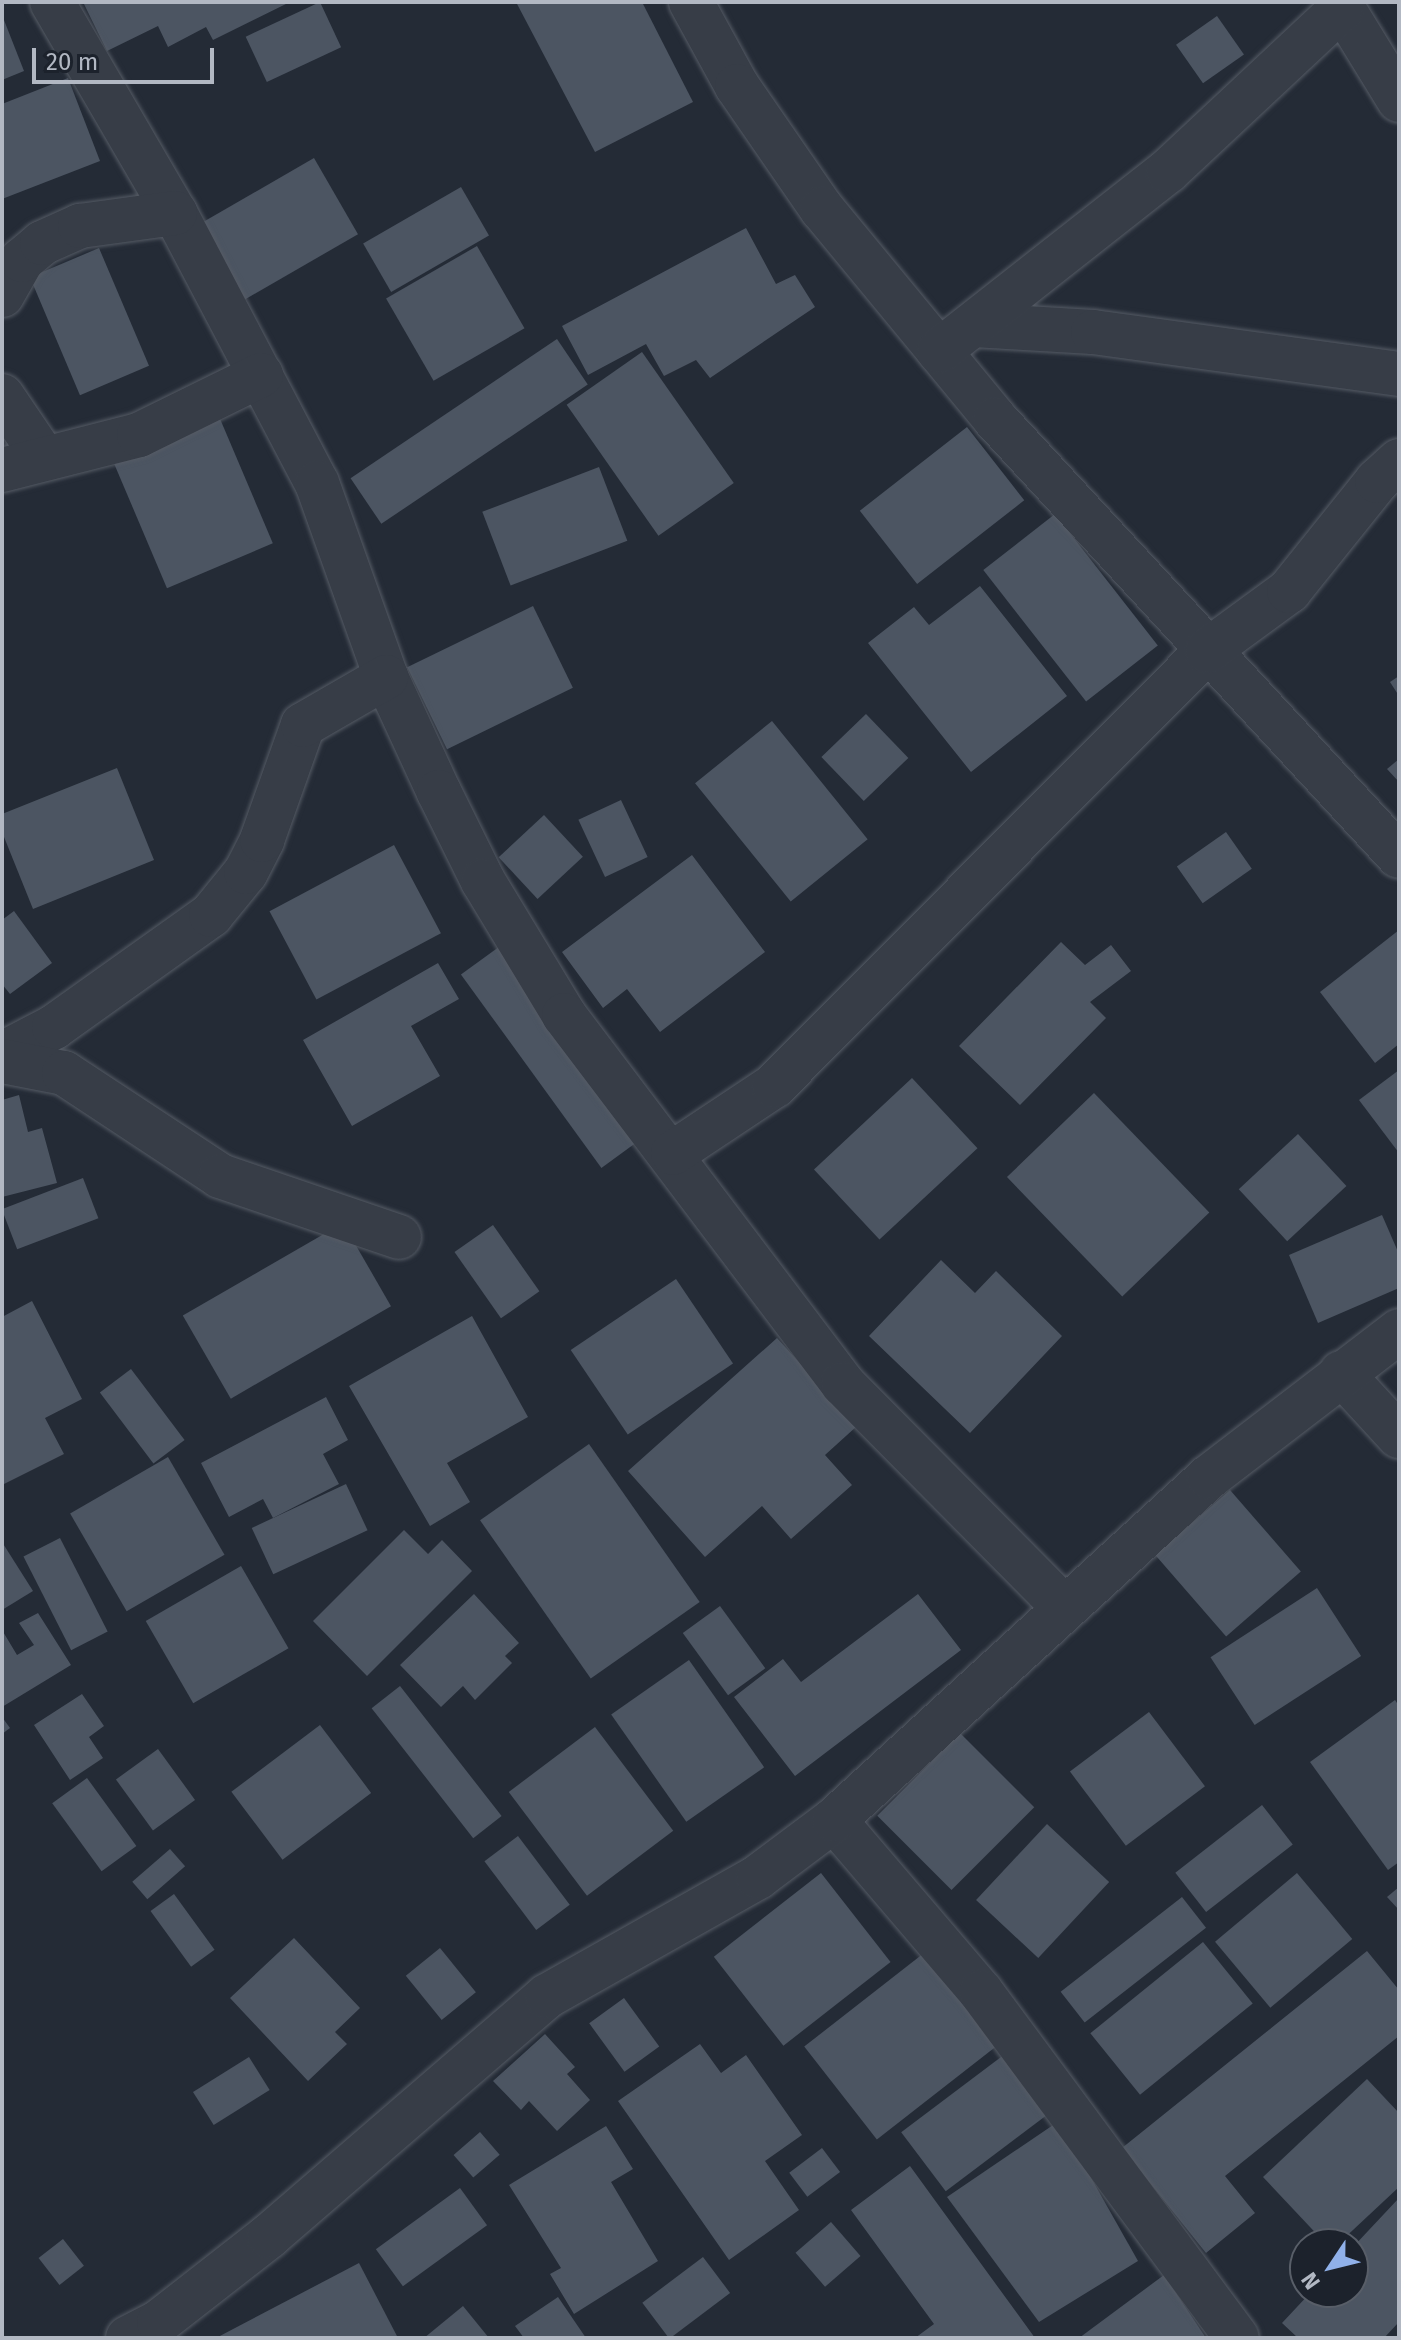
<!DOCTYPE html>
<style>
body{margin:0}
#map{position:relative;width:1401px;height:2340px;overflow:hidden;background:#242b36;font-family:"Fira Sans",sans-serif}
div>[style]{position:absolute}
.building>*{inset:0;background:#4c5562;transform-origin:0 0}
.roads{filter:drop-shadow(0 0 2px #555b65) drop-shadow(0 0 2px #555b65)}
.street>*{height:44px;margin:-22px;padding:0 22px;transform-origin:22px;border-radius:22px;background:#373d47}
span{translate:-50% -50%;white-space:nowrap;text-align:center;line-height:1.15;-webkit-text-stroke:6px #1c222c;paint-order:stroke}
.frame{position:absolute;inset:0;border:4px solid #b2b8c3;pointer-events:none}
.north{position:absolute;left:1289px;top:2228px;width:80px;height:80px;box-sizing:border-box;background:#1c222c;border:2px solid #585e68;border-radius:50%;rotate:235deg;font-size:22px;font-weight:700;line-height:32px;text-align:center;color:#b2b8c3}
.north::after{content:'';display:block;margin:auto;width:28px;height:36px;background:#90b1ea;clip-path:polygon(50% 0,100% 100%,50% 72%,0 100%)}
.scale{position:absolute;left:32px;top:48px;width:182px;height:36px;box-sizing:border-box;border:4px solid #b2b8c3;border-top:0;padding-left:10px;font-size:24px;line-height:28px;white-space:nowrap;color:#b2b8c3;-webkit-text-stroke:6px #1c222c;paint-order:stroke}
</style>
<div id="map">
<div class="building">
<i style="clip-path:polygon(83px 2px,290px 2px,213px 40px,206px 27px,168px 47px,158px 26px,107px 51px)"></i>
<i style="left:320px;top:2px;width:50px;height:82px;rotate:65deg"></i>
<i style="clip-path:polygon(516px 2px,642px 2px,693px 102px,595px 152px)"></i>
<i style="clip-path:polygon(2px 15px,24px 71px,2px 80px)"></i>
<i style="left:1217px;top:16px;width:47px;height:50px;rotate:55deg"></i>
<i style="clip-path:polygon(68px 78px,100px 161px,2px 199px,2px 104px)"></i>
<i style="left:314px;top:158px;width:88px;height:141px;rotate:60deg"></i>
<i style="left:461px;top:187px;width:56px;height:113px;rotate:60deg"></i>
<i style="clip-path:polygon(746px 228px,776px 284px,795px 275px,815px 307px,710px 378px,696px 360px,664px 376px,646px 344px,588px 375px,562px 326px)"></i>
<i style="left:477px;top:246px;width:95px;height:105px;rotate:60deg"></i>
<i style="left:99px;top:248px;width:128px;height:75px;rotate:67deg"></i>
<i style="left:557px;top:339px;width:55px;height:249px;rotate:56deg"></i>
<i style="left:642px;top:352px;width:160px;height:92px;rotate:55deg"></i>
<i style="left:215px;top:407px;width:148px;height:115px;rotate:67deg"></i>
<i style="left:967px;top:427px;width:93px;height:136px;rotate:52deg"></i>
<i style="left:599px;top:467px;width:79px;height:125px;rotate:69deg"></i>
<i style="left:1055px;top:514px;width:167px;height:91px;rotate:52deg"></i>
<i style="clip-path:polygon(980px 586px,1067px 696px,971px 772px,868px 643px,914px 607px,929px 625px)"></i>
<i style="left:533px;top:606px;width:91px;height:140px;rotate:64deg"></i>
<i style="clip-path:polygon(1399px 676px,1399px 696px,1390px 682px)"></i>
<i style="left:866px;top:714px;width:61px;height:62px;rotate:46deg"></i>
<i style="left:772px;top:721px;width:152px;height:99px;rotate:51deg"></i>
<i style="clip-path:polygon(1399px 759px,1399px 782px,1387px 769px)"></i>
<i style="clip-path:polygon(117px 768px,154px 860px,33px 909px,2px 832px,2px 814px)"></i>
<i style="left:621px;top:800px;width:63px;height:47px;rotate:65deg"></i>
<i style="left:544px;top:815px;width:57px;height:62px;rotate:47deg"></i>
<i style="left:1226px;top:832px;width:45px;height:60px;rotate:55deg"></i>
<i style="left:394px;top:845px;width:100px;height:141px;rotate:62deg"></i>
<i style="clip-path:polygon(692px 855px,765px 952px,660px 1032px,627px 989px,603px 1008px,562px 952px)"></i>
<i style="clip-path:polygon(14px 911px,52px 963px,10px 994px,2px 984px,2px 920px)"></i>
<i style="clip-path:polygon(1399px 930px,1399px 1044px,1375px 1063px,1320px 992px)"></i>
<i style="clip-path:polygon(1061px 942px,1085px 965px,1111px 945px,1131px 971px,1090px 1002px,1106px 1018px,1020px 1105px,959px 1046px)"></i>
<i style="left:503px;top:944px;width:239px;height:52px;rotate:54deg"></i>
<i style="clip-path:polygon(438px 963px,459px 999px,411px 1026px,440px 1076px,352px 1126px,303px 1040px)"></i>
<i style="clip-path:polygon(1399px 1070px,1399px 1153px,1359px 1100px)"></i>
<i style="left:912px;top:1078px;width:96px;height:134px;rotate:47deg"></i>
<i style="left:1094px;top:1093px;width:166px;height:121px;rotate:46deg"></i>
<i style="clip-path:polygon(19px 1095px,28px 1132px,42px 1128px,57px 1183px,2px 1197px,2px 1100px)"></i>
<i style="left:1298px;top:1134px;width:71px;height:81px;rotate:47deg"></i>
<i style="left:83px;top:1178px;width:43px;height:87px;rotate:69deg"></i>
<i style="clip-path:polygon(1382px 1215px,1399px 1254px,1399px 1288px,1318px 1323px,1289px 1255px)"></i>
<i style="left:343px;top:1223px;width:96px;height:185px;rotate:60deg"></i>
<i style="left:493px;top:1225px;width:81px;height:47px;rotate:55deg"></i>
<i style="clip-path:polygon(941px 1260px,975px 1293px,996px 1271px,1062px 1336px,970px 1433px,869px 1336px)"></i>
<i style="left:676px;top:1279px;width:102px;height:127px;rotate:56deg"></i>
<i style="clip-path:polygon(32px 1301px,82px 1399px,45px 1418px,64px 1454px,2px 1485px,2px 1317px)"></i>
<i style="clip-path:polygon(472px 1316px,528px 1417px,447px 1463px,470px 1502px,430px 1526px,349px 1386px)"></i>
<i style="clip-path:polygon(777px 1338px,857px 1426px,825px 1455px,852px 1485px,791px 1539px,762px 1506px,705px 1557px,628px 1471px)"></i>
<i style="left:131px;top:1369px;width:89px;height:39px;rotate:53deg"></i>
<i style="clip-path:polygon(326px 1397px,348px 1440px,323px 1454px,339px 1484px,273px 1518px,263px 1499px,229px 1517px,201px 1463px)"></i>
<i style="left:589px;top:1444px;width:193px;height:133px;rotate:55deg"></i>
<i style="left:168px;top:1457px;width:113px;height:113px;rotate:60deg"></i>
<i style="left:346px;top:1484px;width:51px;height:104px;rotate:65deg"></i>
<i style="left:1230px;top:1490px;width:108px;height:99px;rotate:49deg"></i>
<i style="clip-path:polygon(404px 1530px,428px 1554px,442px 1540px,472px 1571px,367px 1676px,313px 1621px)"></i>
<i style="left:60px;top:1538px;width:105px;height:41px;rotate:63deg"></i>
<i style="clip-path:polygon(2px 1542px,33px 1591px,2px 1610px)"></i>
<i style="left:241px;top:1566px;width:95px;height:110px;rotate:60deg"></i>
<i style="left:1317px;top:1588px;width:81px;height:127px;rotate:57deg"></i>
<i style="clip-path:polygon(474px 1594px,519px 1643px,505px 1656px,512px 1663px,475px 1700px,463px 1686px,441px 1707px,400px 1665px)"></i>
<i style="clip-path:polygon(918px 1594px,961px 1650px,795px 1776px,734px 1697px,783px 1659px,801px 1682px)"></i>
<i style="left:720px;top:1606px;width:77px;height:46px;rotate:54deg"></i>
<i style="clip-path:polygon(38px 1613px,71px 1665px,2px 1707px,2px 1630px,17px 1655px,34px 1645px,19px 1623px)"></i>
<i style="left:689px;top:1660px;width:131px;height:95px;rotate:55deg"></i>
<i style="left:400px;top:1686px;width:165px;height:36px;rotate:52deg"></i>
<i style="clip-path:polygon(82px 1694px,104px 1726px,89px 1737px,103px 1758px,70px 1780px,34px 1725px)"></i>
<i style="clip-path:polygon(1395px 1700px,1399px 1706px,1399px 1862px,1388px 1870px,1310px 1762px)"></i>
<i style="left:1149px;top:1712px;width:93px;height:99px;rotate:53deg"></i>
<i style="clip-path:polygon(2px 1717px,10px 1728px,2px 1734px)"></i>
<i style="left:320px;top:1725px;width:85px;height:111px;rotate:53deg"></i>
<i style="left:595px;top:1727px;width:130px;height:108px;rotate:53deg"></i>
<i style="left:960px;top:1733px;width:105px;height:117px;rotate:45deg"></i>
<i style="left:158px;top:1749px;width:63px;height:52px;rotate:54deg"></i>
<i style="left:87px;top:1778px;width:84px;height:43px;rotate:54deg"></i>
<i style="left:1262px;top:1805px;width:50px;height:110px;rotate:52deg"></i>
<i style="left:1047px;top:1824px;width:85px;height:104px;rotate:43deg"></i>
<i style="left:518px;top:1836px;width:86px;height:42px;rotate:53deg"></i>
<i style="left:170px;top:1849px;width:23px;height:50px;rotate:49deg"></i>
<i style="left:821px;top:1873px;width:113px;height:136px;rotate:52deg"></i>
<i style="left:1297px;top:1873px;width:86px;height:107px;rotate:50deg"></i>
<i style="clip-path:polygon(1399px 1887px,1399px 1910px,1387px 1897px)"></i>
<i style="left:174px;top:1894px;width:69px;height:29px;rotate:54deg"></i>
<i style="left:1182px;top:1897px;width:39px;height:154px;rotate:52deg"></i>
<i style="clip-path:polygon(294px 1938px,360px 2008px,335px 2032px,347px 2044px,308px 2081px,230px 1998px)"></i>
<i style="left:1203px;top:1942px;width:79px;height:145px;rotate:51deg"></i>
<i style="left:440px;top:1948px;width:57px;height:44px;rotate:51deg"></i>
<i style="clip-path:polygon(1367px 1951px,1399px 1990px,1399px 2036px,1225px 2176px,1255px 2213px,1206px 2253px,1122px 2148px)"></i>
<i style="left:924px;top:1953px;width:118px;height:152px;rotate:52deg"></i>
<i style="left:624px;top:1998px;width:60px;height:43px;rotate:54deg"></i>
<i style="clip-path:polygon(545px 2034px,575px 2067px,567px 2074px,590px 2100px,557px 2131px,529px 2101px,521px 2110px,493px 2081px)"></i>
<i style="clip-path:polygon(700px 2044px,721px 2073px,746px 2055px,802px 2135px,765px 2161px,799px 2210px,729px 2260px,618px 2101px)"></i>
<i style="left:1005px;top:2054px;width:74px;height:130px;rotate:53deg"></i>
<i style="left:249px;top:2057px;width:39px;height:66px;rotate:58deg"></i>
<i style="clip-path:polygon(1367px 2079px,1399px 2113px,1399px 2187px,1338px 2244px,1326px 2244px,1263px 2177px)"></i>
<i style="clip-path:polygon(1059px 2121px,1138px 2261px,1039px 2322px,947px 2197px)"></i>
<i style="clip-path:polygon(606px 2126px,633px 2169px,611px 2182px,658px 2261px,574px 2314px,550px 2274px,561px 2268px,509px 2185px)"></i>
<i style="left:480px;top:2132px;width:30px;height:35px;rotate:49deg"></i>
<i style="left:822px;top:2148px;width:30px;height:41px;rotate:53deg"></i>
<i style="clip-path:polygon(910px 2166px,1035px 2338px,915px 2338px,934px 2324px,851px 2210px)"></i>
<i style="left:460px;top:2188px;width:46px;height:104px;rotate:54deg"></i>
<i style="clip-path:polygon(1399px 2198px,1399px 2322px,1384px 2338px,1298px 2338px,1282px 2323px,1311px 2292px,1353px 2292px,1353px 2247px)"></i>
<i style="left:831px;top:2222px;width:45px;height:47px;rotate:49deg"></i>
<i style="left:63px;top:2239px;width:34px;height:31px;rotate:52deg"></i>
<i style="left:703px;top:2257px;width:45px;height:76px;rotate:53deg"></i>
<i style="clip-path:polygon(359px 2263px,398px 2338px,216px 2338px)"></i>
<i style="clip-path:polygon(1164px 2275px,1206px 2338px,1079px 2338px)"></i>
<i style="clip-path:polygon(558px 2297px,586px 2338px,524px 2338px,515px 2326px)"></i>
<i style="clip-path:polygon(463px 2306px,489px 2338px,424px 2338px)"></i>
</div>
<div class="roads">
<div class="street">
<i style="left:52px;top:2px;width:244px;rotate:59.8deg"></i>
<i style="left:175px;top:213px;width:305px;rotate:62.3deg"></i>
<i style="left:317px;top:483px;width:206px;rotate:70.4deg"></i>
<i style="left:386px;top:677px;width:127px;rotate:65.3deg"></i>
<i style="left:439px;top:792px;width:99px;rotate:63.7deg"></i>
<i style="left:483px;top:881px;width:157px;rotate:58.8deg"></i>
<i style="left:564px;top:1015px;width:463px;rotate:52.9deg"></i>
<i style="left:843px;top:1384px;width:313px;rotate:45.3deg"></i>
<i style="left:691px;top:2px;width:96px;rotate:61.3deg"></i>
<i style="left:737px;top:86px;width:150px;rotate:55.4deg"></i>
<i style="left:822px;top:209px;width:272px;rotate:50.5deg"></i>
<i style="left:995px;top:419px;width:595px;rotate:47.25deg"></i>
<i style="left:1339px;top:2px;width:115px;rotate:58.5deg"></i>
<i style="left:2px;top:295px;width:40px;rotate:-60.3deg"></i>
<i style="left:22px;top:260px;width:26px;rotate:-40deg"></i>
<i style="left:42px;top:243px;width:42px;rotate:-24.1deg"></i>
<i style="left:80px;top:226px;width:96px;rotate:-7.8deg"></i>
<i style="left:974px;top:325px;width:119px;rotate:3.4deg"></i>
<i style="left:1093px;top:332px;width:309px;rotate:7.8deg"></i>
<i style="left:939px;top:351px;width:291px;rotate:-38.2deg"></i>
<i style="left:1168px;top:171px;width:237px;rotate:-43.1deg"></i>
<i style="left:2px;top:396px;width:75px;rotate:55.9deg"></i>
<i style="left:2px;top:470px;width:141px;rotate:-14.3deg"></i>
<i style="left:139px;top:435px;width:136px;rotate:-26.2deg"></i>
<i style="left:2px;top:1054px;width:59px;rotate:-27.4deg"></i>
<i style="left:54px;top:1027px;width:193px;rotate:-35.5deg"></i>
<i style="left:211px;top:915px;width:55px;rotate:-50.9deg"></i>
<i style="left:246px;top:872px;width:36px;rotate:-63deg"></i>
<i style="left:262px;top:840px;width:122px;rotate:-70.4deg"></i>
<i style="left:303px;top:725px;width:96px;rotate:-30deg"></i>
<i style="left:2px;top:1061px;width:63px;rotate:11deg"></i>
<i style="left:64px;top:1073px;width:187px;rotate:33.4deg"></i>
<i style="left:220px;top:1176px;width:189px;rotate:18.8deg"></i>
<i style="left:673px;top:1153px;width:121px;rotate:-33.6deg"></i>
<i style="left:774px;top:1086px;width:614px;rotate:-45.13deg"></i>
<i style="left:1207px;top:651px;width:102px;rotate:-36.2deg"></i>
<i style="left:1289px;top:591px;width:141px;rotate:-51.3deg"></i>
<i style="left:1377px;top:481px;width:30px;rotate:-42deg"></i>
<i style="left:1341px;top:1373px;width:86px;rotate:47.4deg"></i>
<i style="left:834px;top:1820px;width:226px;rotate:49.5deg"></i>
<i style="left:981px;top:1992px;width:430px;rotate:53.5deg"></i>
<i style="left:128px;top:2338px;width:35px;rotate:-27deg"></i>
<i style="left:159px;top:2322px;width:140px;rotate:-38deg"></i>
<i style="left:269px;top:2236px;width:367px;rotate:-40.8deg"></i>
<i style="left:547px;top:1996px;width:242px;rotate:-29.4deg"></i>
<i style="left:758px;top:1877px;width:95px;rotate:-36.9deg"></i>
<i style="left:834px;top:1820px;width:508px;rotate:-42.45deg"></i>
<i style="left:1209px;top:1477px;width:240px;rotate:-37.5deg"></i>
</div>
</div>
<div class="frame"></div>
<div class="north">N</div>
<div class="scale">20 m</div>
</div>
